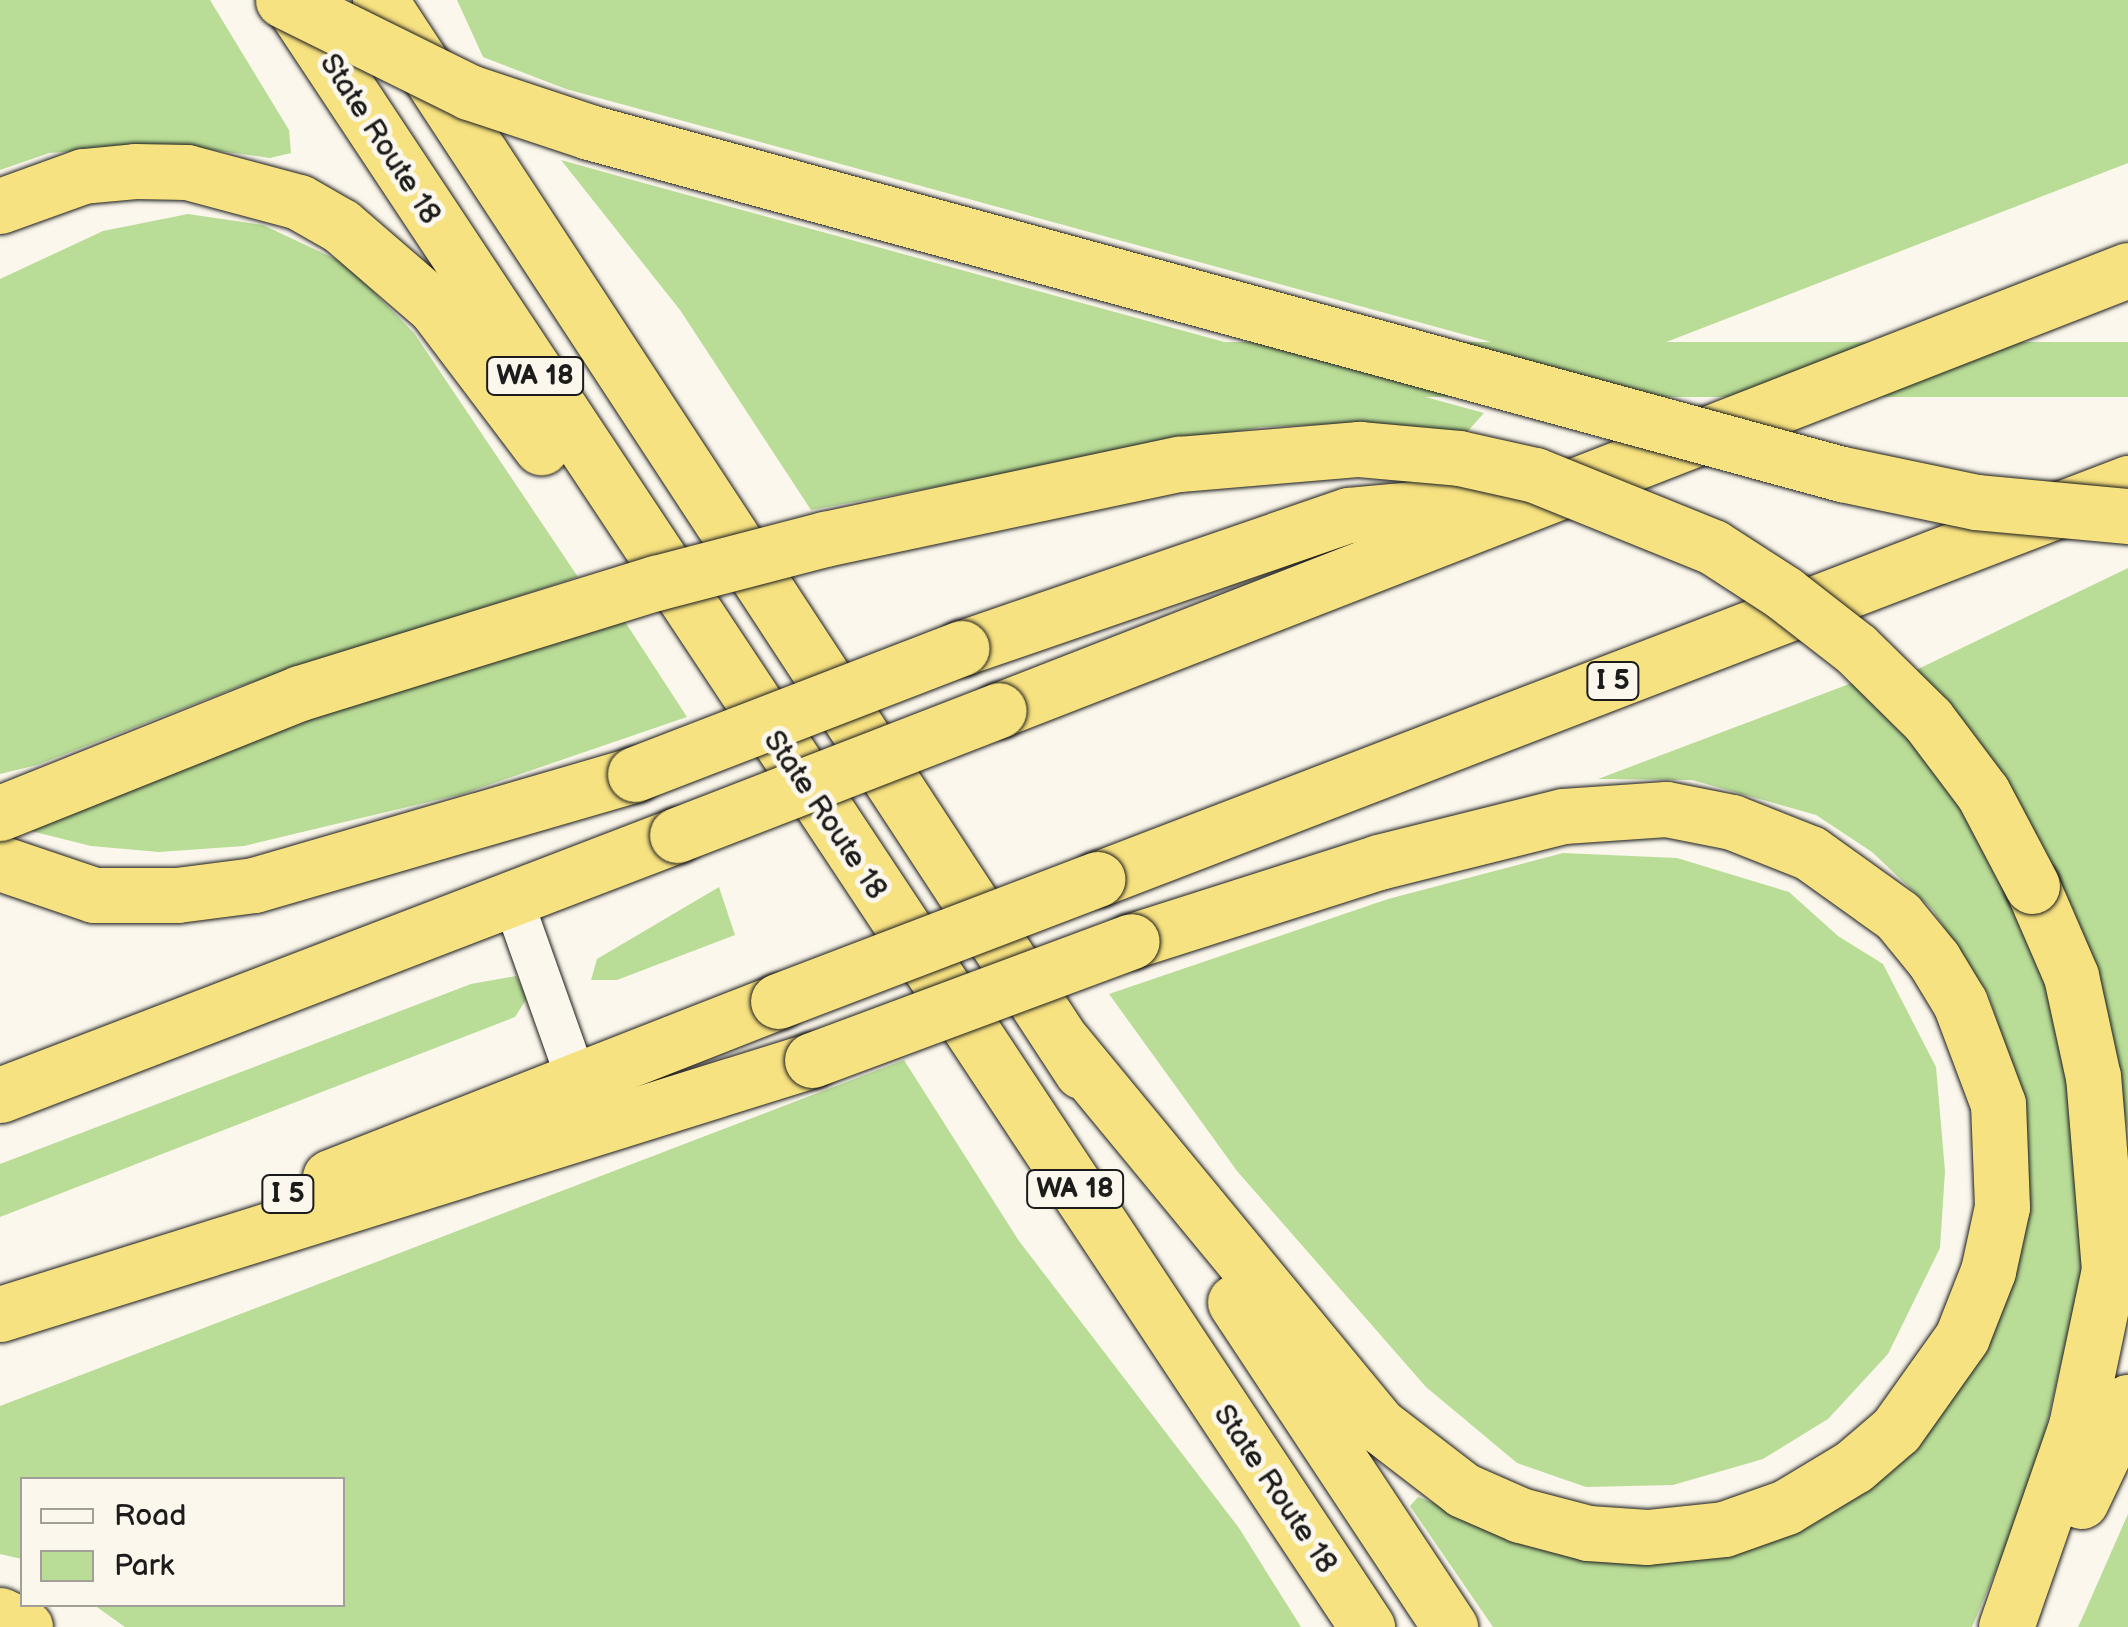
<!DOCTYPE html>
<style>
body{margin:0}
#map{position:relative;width:2128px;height:1627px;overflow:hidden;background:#fbf7ec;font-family:"Balsamiq Sans",sans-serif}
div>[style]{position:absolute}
.green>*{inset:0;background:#b9dd97;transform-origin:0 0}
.roads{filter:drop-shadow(0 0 2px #1c1c1c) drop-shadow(0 0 2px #1c1c1c)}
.minor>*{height:40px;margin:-20px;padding:0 20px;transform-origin:20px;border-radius:20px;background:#fbf7ec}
.highway>*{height:55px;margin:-27.5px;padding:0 27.5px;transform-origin:27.5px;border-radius:27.5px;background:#f7e281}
.bridges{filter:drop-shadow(0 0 2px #1c1c1c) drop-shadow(0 0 2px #1c1c1c)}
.highway-bridge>*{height:55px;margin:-27.5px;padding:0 27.5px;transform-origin:27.5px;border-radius:27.5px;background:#f7e281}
span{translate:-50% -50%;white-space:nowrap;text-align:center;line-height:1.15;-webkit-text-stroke:10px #fbf7ec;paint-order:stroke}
.shield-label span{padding:2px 8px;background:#fbf7ec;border:2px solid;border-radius:8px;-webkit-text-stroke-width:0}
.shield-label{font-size:28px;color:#1c1c1c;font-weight:700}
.street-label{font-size:30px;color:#1c1c1c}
.legend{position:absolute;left:20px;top:1477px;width:325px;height:130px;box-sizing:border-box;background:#fbf7ec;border:2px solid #a29f99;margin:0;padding:12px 18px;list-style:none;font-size:30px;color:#1c1c1c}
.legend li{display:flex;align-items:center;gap:20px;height:50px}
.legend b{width:50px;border:2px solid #a29f99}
</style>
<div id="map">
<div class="green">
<i style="clip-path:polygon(0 0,210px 0,289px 130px,291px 153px,270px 158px,168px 144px,49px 153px,0 170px)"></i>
<i style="clip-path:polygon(457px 0,2128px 0,2128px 163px,1594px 370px,566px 89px,483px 57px)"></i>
<i style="clip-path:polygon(561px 160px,629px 179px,1484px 413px,1467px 432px,1358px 423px,1261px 427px,811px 510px,680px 310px)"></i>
<i style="clip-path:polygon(188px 214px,263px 225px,346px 264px,414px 333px,578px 577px,238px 687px,37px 765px,0 774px,0 279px,103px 231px)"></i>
<i style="left:2128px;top:342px;width:55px;height:1172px;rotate:90deg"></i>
<i style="clip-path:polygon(2128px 568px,2128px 1130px,2096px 973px,2057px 874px,2006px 783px,1916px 670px)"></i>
<i style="clip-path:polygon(622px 617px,687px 717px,462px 794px,244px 846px,159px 852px,91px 846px,19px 828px,255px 737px)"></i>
<i style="clip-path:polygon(1857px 681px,1910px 734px,1965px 807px,2030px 932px,2062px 1035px,2083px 1267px,2034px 1481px,1972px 1627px,1493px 1627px,1410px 1506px,1418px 1497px,1505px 1530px,1660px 1553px,1930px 1421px,2017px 1080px,1988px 994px,1932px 909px,1872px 852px,1816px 815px,1692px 780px,1598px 779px)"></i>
<i style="clip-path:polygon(1563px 853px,1677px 858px,1789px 892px,1838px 936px,1883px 964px,1936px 1067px,1945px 1171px,1940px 1248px,1888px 1354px,1828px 1419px,1763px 1459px,1673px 1485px,1586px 1487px,1517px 1463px,1426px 1387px,1237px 1171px,1109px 994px,1388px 899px)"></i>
<i style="clip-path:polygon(719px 887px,735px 935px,617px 980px,591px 980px,597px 959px)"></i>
<i style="clip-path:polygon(516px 976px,527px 998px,515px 1017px,0 1217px,0 1164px,471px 984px)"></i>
<i style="clip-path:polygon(904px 1060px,1019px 1241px,1239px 1528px,1301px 1627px,125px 1627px,94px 1605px,342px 1604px,342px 1480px,22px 1480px,22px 1559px,0 1554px,0 1406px)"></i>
<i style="clip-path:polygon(2128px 1514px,2128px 1627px,2078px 1627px,2084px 1614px)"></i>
</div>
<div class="roads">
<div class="minor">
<i style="left:512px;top:898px;width:191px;rotate:70.4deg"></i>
</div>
<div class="highway">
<i style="left:289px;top:0;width:1952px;rotate:56.47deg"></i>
<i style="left:380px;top:0;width:1281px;rotate:56.78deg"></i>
<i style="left:0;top:206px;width:88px;rotate:-19.9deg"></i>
<i style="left:83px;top:176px;width:52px;rotate:-5.5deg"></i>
<i style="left:135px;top:171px;width:52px;rotate:1.1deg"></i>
<i style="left:187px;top:172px;width:116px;rotate:15deg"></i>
<i style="left:299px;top:202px;width:48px;rotate:29.7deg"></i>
<i style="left:341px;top:226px;width:124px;rotate:40.8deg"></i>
<i style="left:435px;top:307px;width:176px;rotate:52.9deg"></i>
<i style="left:962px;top:648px;width:409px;rotate:-19deg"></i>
<i style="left:1349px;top:515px;width:128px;rotate:-5.4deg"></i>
<i style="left:999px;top:710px;width:1212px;rotate:-21.29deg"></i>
<i style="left:0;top:863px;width:99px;rotate:18.8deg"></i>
<i style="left:94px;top:895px;width:83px"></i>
<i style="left:177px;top:895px;width:78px;rotate:-7.4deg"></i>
<i style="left:254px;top:885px;width:397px;rotate:-16.2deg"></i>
<i style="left:1098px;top:879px;width:1104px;rotate:-21.03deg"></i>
<i style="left:1063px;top:1042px;width:498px;rotate:50.5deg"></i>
<i style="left:1380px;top:1426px;width:105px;rotate:37.6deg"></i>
<i style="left:1463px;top:1490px;width:62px;rotate:23.7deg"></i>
<i style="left:1520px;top:1515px;width:70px;rotate:14.8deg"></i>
<i style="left:1588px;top:1533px;width:59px;rotate:3.9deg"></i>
<i style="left:1647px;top:1537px;width:77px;rotate:-5.9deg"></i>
<i style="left:1724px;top:1529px;width:66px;rotate:-19.5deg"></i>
<i style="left:1786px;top:1507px;width:79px;rotate:-31.1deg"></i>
<i style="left:1854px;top:1466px;width:55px;rotate:-40.6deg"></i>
<i style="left:1896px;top:1430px;width:114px;rotate:-54.6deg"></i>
<i style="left:1962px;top:1337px;width:71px;rotate:-68.5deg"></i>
<i style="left:1988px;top:1271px;width:66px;rotate:-77.7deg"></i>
<i style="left:2002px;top:1207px;width:103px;rotate:-92.2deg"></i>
<i style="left:1998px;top:1104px;width:108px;rotate:-110.6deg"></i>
<i style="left:1960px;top:1003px;width:50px;rotate:-121.2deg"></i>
<i style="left:1934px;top:960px;width:57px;rotate:-129.3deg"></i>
<i style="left:1898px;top:916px;width:108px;rotate:-144.4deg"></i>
<i style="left:1810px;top:853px;width:84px;rotate:-158.3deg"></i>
<i style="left:1732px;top:822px;width:67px;rotate:-168.9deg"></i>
<i style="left:1666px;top:809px;width:103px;rotate:176.1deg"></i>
<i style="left:1563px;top:816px;width:190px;rotate:166deg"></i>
<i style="left:1379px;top:862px;width:259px;rotate:162.3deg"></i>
<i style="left:0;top:1095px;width:725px;rotate:-21.01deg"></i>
<i style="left:330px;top:1177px;width:481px;rotate:-21.4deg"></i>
<i style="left:1235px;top:1302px;width:390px;rotate:56.5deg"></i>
<i style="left:0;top:1314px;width:851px;rotate:-17.37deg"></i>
<i style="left:2081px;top:1501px;width:110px;rotate:-64.6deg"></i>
<i style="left:0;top:1615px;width:28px;rotate:26deg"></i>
<i style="left:2006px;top:1627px;width:213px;rotate:-70.8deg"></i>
<i style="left:2076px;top:1426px;width:159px;rotate:-78.1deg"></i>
<i style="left:2109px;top:1270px;width:194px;rotate:-94.7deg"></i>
<i style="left:2093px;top:1077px;width:103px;rotate:-102.3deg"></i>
<i style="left:2071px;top:976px;width:98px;rotate:-113.4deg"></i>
</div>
</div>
<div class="bridges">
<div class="highway-bridge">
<i style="left:283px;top:0;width:208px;rotate:26.3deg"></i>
<i style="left:469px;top:92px;width:126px;rotate:18.4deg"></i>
<i style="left:589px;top:132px;width:1299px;rotate:15.27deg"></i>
<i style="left:1842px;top:474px;width:137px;rotate:11.8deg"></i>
<i style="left:1976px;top:502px;width:153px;rotate:5.3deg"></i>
<i style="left:635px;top:774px;width:350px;rotate:-21.1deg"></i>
<i style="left:0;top:813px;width:323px;rotate:-21.8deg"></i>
<i style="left:300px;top:693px;width:373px;rotate:-17.2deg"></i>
<i style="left:656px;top:583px;width:175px;rotate:-14.6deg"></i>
<i style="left:825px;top:539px;width:362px;rotate:-12deg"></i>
<i style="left:1179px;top:464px;width:181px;rotate:-4.8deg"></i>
<i style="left:1359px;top:449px;width:100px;rotate:5.1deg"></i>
<i style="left:1459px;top:458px;width:78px;rotate:12.6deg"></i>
<i style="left:1535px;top:475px;width:192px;rotate:22deg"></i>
<i style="left:1713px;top:547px;width:85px;rotate:32.9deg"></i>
<i style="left:1784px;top:593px;width:91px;rotate:37.9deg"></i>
<i style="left:1856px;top:649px;width:101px;rotate:44.6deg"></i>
<i style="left:1928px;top:720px;width:91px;rotate:53deg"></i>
<i style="left:1983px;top:793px;width:105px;rotate:62.2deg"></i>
<i style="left:677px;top:835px;width:345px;rotate:-21.2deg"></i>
<i style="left:778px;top:1001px;width:342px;rotate:-20.9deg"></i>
<i style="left:812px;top:1060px;width:341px;rotate:-20.4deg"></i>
</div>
</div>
<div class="shield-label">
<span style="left:535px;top:376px">WA 18</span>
<span style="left:1613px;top:681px">I 5</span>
<span style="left:1075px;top:1189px">WA 18</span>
<span style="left:288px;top:1194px">I 5</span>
</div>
<div class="street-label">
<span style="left:380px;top:139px;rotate:57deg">State Route 18</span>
<span style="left:825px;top:815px;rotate:56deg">State Route 18</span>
<span style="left:1275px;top:1489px;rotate:56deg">State Route 18</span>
</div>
<ul class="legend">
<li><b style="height:12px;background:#fbf7ec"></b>Road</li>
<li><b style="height:28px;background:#b9dd97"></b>Park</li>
</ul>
</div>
